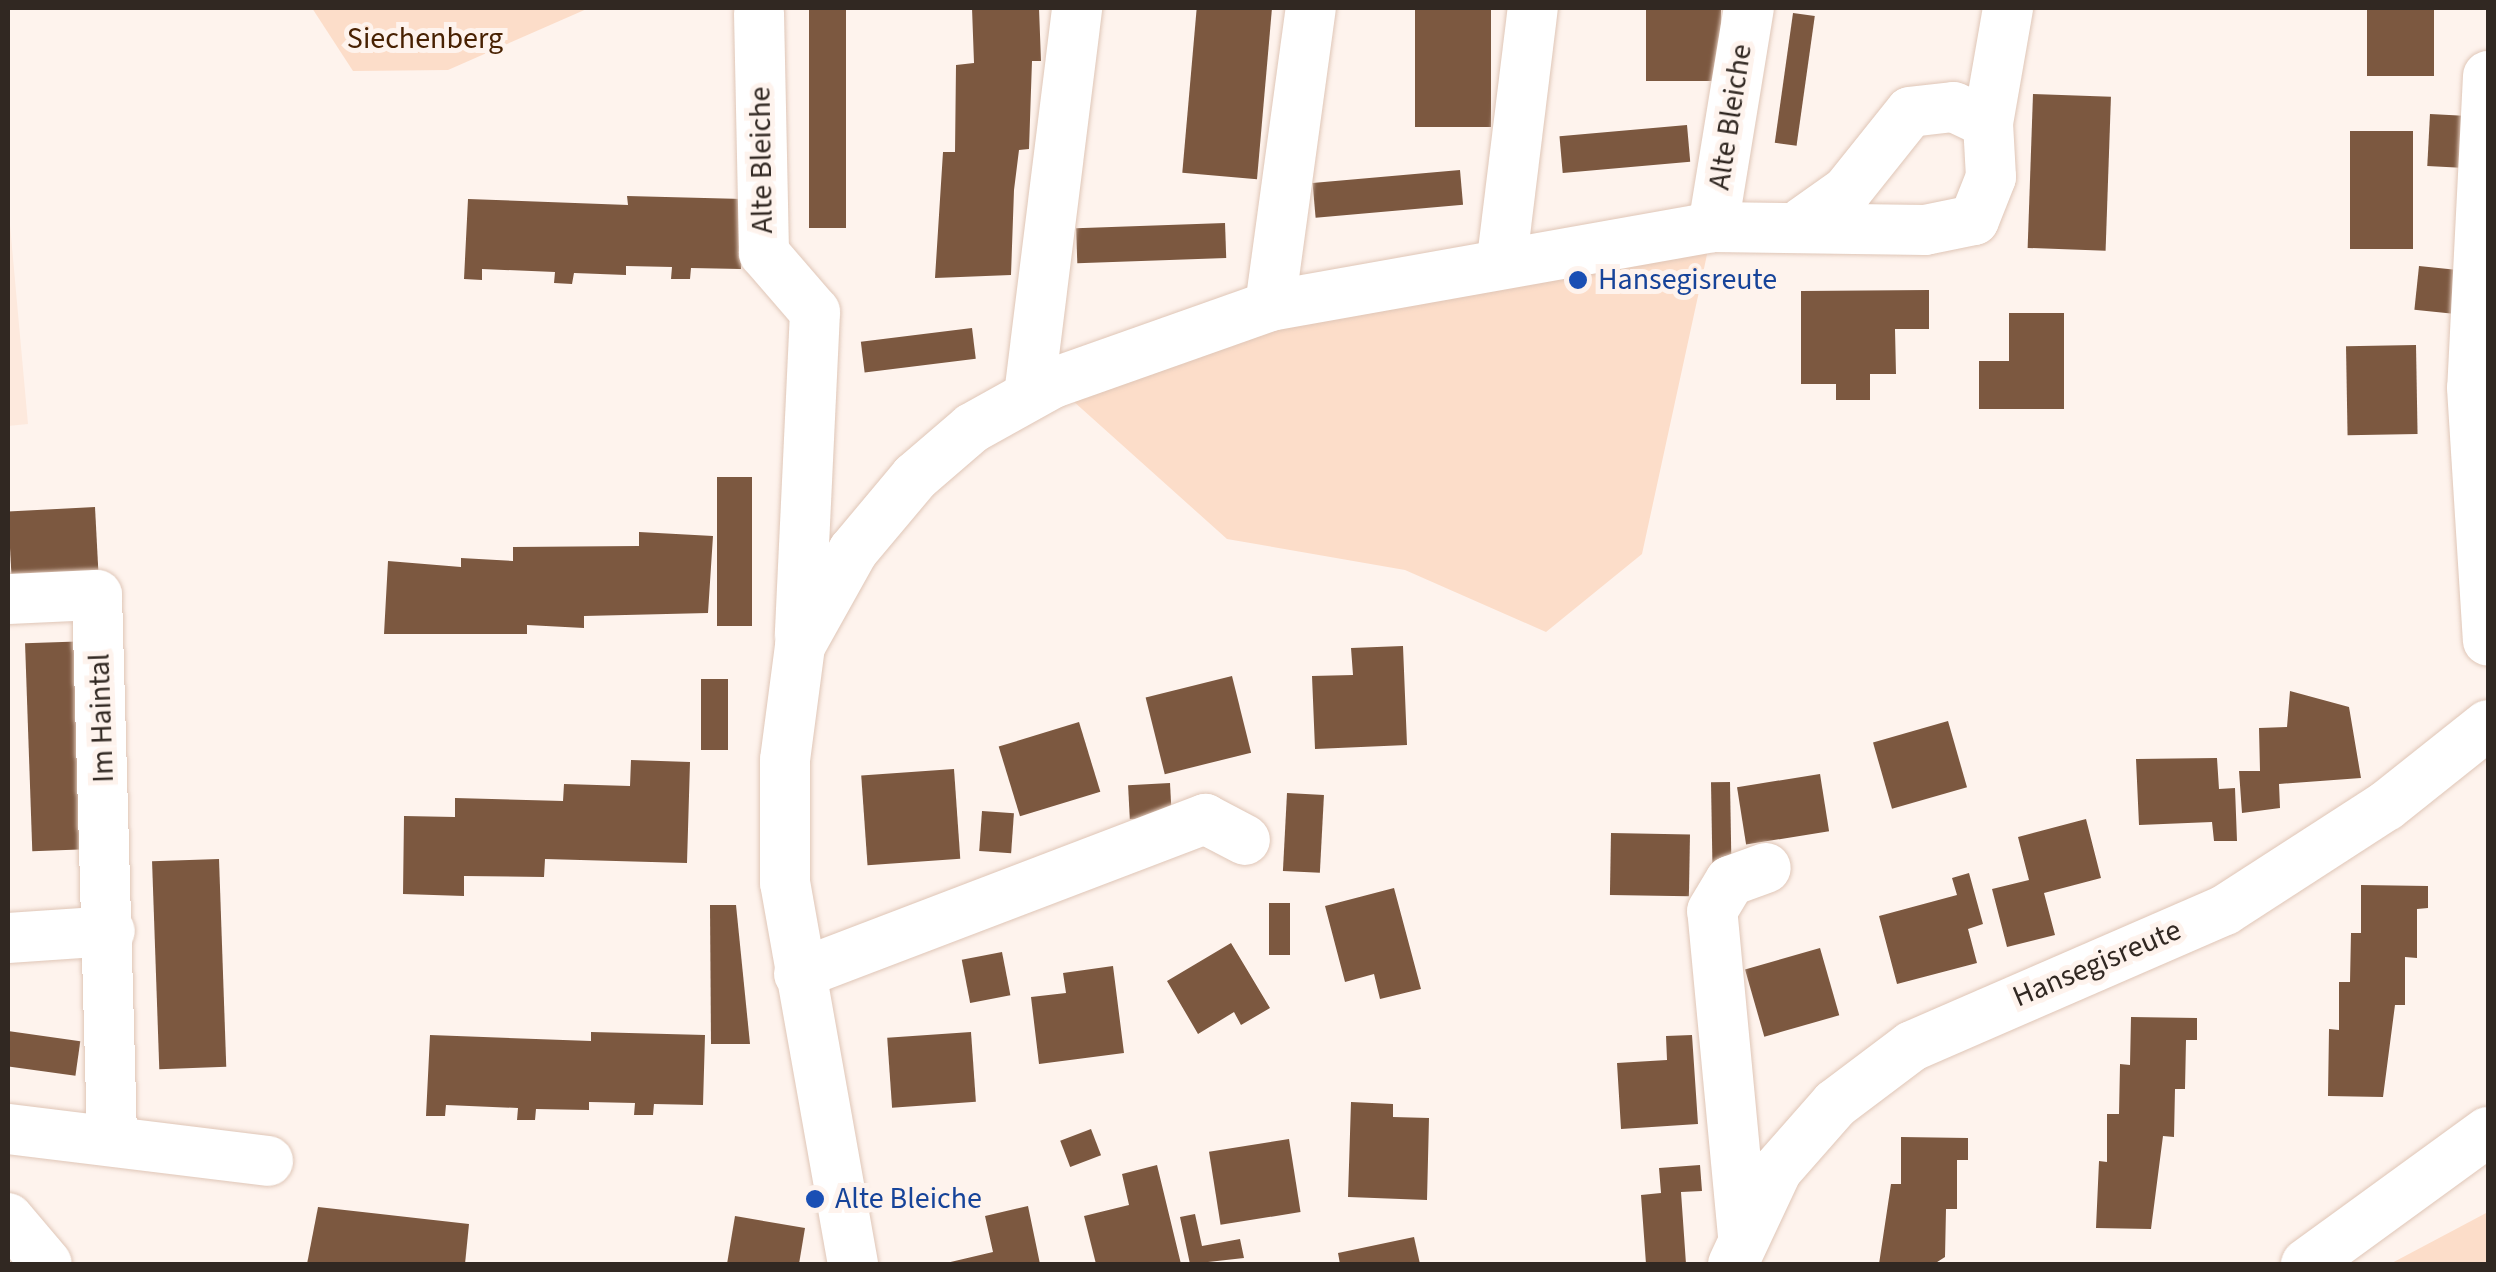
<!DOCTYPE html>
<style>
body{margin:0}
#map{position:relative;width:2496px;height:1272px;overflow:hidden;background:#fef3ed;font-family:"Source Sans 3",sans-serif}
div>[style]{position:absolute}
.built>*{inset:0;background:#fde9dd}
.green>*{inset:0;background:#fcddc9}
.building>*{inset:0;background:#7c5840;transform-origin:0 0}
.roads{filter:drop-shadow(0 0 2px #dfc6b7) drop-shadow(0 0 2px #dfc6b7)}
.minor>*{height:50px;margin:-25px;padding:0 25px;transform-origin:25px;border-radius:25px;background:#fff}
.dots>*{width:28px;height:28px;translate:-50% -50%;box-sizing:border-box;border:5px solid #fef3ed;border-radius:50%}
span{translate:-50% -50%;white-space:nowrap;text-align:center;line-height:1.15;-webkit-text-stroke:10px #fef3ed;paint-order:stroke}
.park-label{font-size:30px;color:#482102}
.street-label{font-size:30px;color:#312822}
.transit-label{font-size:30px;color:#164399}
.left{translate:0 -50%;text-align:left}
.frame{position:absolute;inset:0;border:10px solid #312822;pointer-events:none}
</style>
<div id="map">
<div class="built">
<i style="clip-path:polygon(8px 203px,28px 424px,8px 426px)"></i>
</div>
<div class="green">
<i style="clip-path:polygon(312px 8px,589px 8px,448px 70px,353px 71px)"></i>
<i style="clip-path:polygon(1713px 227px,1642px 554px,1546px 632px,1405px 570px,1227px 539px,1053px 383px,1175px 338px)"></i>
<i style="clip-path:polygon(2488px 1212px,2488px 1264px,2390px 1264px)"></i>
</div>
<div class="building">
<i style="left:809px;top:8px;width:37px;height:220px"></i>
<i style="clip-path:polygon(972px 8px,1039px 8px,1041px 61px,1032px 61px,1029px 149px,1019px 150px,1014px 190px,1011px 275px,935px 278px,943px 152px,955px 152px,956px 65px,974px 63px)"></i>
<i style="left:1272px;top:8px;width:172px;height:75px;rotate:95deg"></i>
<i style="left:1415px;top:8px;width:76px;height:119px"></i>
<i style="left:1646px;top:8px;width:75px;height:73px"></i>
<i style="left:2367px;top:8px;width:67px;height:68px"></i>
<i style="left:1793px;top:13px;width:22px;height:131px;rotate:8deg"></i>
<i style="left:2033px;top:94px;width:78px;height:154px;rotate:2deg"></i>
<i style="left:2430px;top:114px;width:38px;height:52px;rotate:3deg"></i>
<i style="left:1687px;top:125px;width:37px;height:128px;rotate:85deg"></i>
<i style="left:2413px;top:131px;width:118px;height:63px;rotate:90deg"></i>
<i style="left:1460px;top:170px;width:35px;height:148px;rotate:85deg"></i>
<i style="clip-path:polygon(627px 196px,743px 199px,741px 269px,691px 268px,690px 279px,671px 279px,672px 267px,626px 266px,626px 275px,574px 273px,572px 284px,554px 283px,555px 272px,482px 269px,482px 280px,464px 279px,468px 199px,628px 205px)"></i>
<i style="left:1225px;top:223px;width:35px;height:149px;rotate:88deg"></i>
<i style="left:2419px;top:266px;width:39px;height:44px;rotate:6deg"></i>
<i style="clip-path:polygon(1929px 290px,1929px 329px,1895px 329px,1896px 374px,1870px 374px,1870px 400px,1836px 400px,1836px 384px,1801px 384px,1801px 291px)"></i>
<i style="clip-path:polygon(2009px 313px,2064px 313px,2064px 409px,1979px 409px,1979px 361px,2009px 361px)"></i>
<i style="left:972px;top:328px;width:31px;height:112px;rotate:83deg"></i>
<i style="left:2416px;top:345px;width:89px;height:70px;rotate:89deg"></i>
<i style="left:717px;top:477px;width:35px;height:149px"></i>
<i style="left:95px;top:507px;width:68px;height:87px;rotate:87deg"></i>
<i style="clip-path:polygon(639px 532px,713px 536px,708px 613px,584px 616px,584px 628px,527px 625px,527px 634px,384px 634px,388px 561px,461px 567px,461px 558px,513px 561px,513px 547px,639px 546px)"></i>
<i style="left:92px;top:641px;width:208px;height:67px;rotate:88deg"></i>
<i style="clip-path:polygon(1403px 646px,1407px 745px,1315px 749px,1312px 676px,1353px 675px,1351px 648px)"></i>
<i style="left:1232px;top:676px;width:79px;height:89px;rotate:76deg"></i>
<i style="left:701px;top:679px;width:27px;height:71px"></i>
<i style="clip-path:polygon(2290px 691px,2349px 707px,2361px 778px,2279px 784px,2280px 808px,2242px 813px,2239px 771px,2260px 771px,2259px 728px,2287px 727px)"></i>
<i style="left:1948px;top:721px;width:69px;height:78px;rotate:74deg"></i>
<i style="left:1079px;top:722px;width:73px;height:84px;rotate:73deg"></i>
<i style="clip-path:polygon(2217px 758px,2219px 789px,2235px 788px,2237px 841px,2214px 841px,2212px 822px,2139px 825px,2136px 759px)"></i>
<i style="clip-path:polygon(631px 760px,690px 762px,687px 863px,545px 859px,544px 877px,464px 876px,464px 896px,403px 894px,404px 816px,455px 817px,455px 798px,563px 801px,564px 784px,630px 786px)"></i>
<i style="left:954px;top:769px;width:90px;height:93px;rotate:86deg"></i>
<i style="left:1820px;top:774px;width:58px;height:84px;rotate:81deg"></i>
<i style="left:1730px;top:782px;width:81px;height:19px;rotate:89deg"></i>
<i style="left:1170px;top:783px;width:34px;height:42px;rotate:87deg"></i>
<i style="left:1287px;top:793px;width:37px;height:78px;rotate:3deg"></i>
<i style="left:982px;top:811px;width:32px;height:40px;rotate:4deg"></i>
<i style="clip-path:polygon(2086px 819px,2101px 878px,2044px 893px,2055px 935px,2007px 947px,1992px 889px,2029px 880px,2018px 837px)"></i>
<i style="left:1611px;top:833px;width:79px;height:62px;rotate:1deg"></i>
<i style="left:219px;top:859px;width:208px;height:67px;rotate:88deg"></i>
<i style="clip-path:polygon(1969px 873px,1983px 924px,1968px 929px,1977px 963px,1897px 984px,1879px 916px,1957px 895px,1952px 878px)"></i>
<i style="clip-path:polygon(2361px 885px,2428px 886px,2428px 908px,2417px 909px,2417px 958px,2405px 957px,2405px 1005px,2395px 1005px,2383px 1097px,2328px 1096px,2329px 1029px,2339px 1030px,2339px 982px,2350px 982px,2351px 933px,2361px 933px)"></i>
<i style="clip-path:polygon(1394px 888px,1421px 989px,1380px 999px,1374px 974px,1345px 982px,1325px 906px)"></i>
<i style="left:1269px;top:903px;width:21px;height:52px"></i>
<i style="clip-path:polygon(710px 905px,736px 905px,750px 1044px,711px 1044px)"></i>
<i style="clip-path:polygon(1231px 943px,1270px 1008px,1241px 1025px,1234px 1012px,1198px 1034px,1167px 981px)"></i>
<i style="left:1820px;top:948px;width:70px;height:78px;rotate:74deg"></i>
<i style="left:1002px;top:952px;width:44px;height:41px;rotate:79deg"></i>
<i style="clip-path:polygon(1113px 966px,1124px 1053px,1039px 1064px,1031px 997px,1066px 993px,1063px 973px)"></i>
<i style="clip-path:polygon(2131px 1017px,2197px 1018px,2197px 1040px,2186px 1040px,2185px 1089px,2175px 1089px,2174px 1137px,2163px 1136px,2151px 1229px,2096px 1228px,2099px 1161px,2107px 1162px,2107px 1114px,2119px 1114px,2120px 1064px,2130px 1065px)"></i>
<i style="left:8px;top:1031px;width:73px;height:35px;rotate:8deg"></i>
<i style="clip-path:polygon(591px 1032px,705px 1035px,703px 1105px,654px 1104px,653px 1115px,634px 1115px,635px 1103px,589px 1102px,589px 1110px,536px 1109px,535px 1120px,517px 1120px,518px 1108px,446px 1105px,445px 1116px,426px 1116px,430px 1035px,591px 1041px)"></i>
<i style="left:971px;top:1032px;width:70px;height:84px;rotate:86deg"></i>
<i style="clip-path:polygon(1692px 1035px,1698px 1124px,1621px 1129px,1617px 1063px,1667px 1060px,1666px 1036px)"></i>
<i style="clip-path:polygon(1351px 1102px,1393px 1104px,1393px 1117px,1429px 1118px,1427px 1200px,1348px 1197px)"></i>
<i style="left:1091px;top:1129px;width:28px;height:33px;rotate:69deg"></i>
<i style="clip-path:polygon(1901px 1137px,1968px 1138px,1968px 1160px,1957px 1160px,1957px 1209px,1946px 1209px,1945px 1257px,1934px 1264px,1879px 1264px,1891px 1184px,1901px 1184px)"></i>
<i style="left:1289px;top:1139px;width:74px;height:81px;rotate:81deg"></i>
<i style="clip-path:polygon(1157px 1165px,1181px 1264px,1096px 1264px,1084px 1216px,1129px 1205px,1122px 1174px)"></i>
<i style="clip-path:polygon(1700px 1165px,1702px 1191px,1681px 1192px,1686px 1264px,1646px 1264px,1641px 1195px,1661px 1193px,1659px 1168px)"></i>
<i style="clip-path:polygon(1028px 1206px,1040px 1264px,942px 1264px,993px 1252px,985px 1216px)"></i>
<i style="clip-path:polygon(318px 1207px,469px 1224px,465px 1264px,307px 1264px)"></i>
<i style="clip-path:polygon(1195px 1214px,1202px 1246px,1240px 1239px,1244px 1258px,1190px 1264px,1180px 1217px)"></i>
<i style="clip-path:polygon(735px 1216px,805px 1228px,799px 1264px,727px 1264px)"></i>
<i style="clip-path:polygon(1414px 1237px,1420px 1264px,1340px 1264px,1338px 1253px)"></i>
</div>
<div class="roads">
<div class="minor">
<i style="left:759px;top:13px;width:240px;rotate:88.8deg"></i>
<i style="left:764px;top:253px;width:78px;rotate:49.2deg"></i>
<i style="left:815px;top:312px;width:324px;rotate:92.7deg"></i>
<i style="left:2488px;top:76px;width:312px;rotate:92.9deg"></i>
<i style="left:2472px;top:388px;width:253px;rotate:86.4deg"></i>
<i style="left:1988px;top:123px;width:117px;rotate:-80.1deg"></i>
<i style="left:1713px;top:227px;width:222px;rotate:-80.7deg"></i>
<i style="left:1502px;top:259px;width:253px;rotate:-83deg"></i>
<i style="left:1270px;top:306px;width:301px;rotate:-82.2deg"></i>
<i style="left:1029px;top:395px;width:390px;rotate:-82.9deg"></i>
<i style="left:8px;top:599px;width:89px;rotate:-2.6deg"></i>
<i style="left:97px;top:595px;width:541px;rotate:88.41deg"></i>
<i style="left:8px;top:938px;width:102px;rotate:-3.9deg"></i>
<i style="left:799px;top:974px;width:435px;rotate:-20.9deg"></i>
<i style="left:1205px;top:819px;width:45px;rotate:27.7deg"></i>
<i style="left:8px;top:1129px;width:262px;rotate:7deg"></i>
<i style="left:8px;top:1218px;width:60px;rotate:49.7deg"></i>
<i style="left:1743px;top:1236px;width:326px;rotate:-95.4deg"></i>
<i style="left:1712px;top:911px;width:35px;rotate:-59deg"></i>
<i style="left:1730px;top:881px;width:38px;rotate:-20deg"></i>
<i style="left:853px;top:1264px;width:387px;rotate:-100.1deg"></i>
<i style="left:785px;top:883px;width:123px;rotate:-90deg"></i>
<i style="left:785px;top:760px;width:115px;rotate:-82.5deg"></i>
<i style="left:800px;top:646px;width:109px;rotate:-60.8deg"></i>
<i style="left:853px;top:551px;width:97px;rotate:-50deg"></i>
<i style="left:915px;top:477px;width:75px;rotate:-40.7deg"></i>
<i style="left:972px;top:428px;width:93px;rotate:-29.1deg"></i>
<i style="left:1053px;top:383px;width:230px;rotate:-19.5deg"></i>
<i style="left:1270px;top:306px;width:450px;rotate:-10.1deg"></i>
<i style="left:1713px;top:227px;width:212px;rotate:0.8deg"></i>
<i style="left:1925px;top:230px;width:50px;rotate:-11.5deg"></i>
<i style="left:1974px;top:220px;width:46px;rotate:-68.4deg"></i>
<i style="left:1991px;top:177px;width:54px;rotate:-93.2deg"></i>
<i style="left:1988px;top:123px;width:38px;rotate:-155deg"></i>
<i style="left:1953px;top:107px;width:43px;rotate:173.4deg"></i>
<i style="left:1910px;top:112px;width:101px;rotate:128.6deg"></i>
<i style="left:1847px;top:191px;width:54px;rotate:144.8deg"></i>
<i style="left:1733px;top:1264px;width:104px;rotate:-64.9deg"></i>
<i style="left:1777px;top:1170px;width:88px;rotate:-48.7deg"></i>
<i style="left:1835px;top:1104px;width:96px;rotate:-37deg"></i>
<i style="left:1912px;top:1046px;width:341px;rotate:-23.5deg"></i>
<i style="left:2225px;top:910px;width:192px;rotate:-32.9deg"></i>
<i style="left:2386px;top:806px;width:130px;rotate:-38.5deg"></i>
<i style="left:2306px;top:1264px;width:225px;rotate:-36deg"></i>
</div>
</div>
<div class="dots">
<i style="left:1578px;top:280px;background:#1a4fb4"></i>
<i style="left:815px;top:1199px;background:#1a4fb4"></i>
</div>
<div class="park-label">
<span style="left:425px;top:39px">Siechenberg</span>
</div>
<div class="street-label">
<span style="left:1731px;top:117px;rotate:-81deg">Alte Bleiche</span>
<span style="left:762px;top:160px;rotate:-91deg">Alte Bleiche</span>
<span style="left:102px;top:718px;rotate:-92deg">Im Haintal</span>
<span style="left:2097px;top:964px;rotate:-23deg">Hansegisreute</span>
</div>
<div class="transit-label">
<span class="left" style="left:1598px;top:280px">Hansegisreute</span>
<span class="left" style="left:835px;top:1199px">Alte Bleiche</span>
</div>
<div class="frame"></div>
</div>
